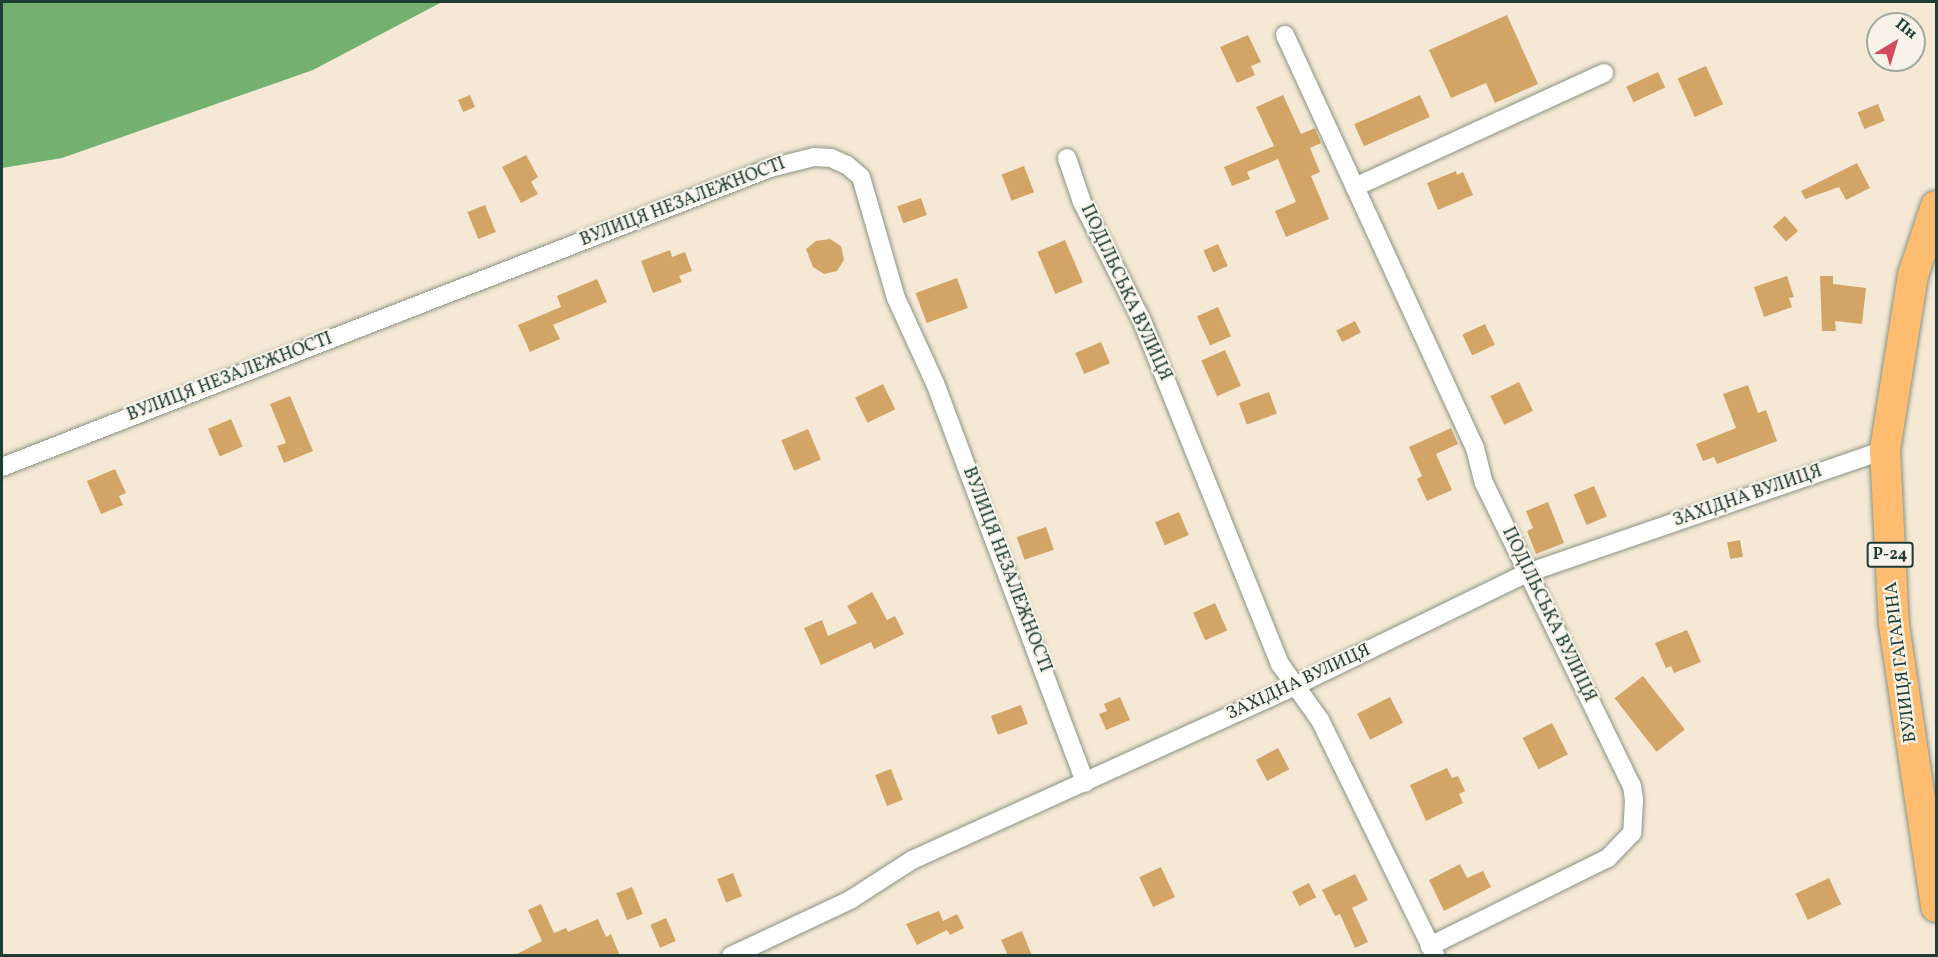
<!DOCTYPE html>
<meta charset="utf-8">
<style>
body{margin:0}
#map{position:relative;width:1938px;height:957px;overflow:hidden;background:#f5e9d5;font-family:Vollkorn,serif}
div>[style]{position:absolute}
.forest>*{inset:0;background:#74b070}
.building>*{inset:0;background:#d2a566;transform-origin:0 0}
.roads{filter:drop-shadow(0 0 2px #8a9384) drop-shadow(0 0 2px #8a9384)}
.minor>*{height:18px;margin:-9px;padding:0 9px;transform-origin:9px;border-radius:9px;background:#fff}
.primary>*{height:30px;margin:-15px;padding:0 15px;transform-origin:15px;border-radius:15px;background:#fdbc70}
span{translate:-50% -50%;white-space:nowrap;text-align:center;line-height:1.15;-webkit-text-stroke:4.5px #f7f3e8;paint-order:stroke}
.shield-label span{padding:2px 4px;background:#f7f3e8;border:2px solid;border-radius:4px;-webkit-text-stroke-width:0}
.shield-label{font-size:16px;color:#1f3d34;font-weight:700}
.street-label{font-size:18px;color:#1f3d34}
.frame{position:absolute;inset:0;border:3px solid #1f3d34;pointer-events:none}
.north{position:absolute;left:1866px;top:12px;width:60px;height:60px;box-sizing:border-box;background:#f7f3e8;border:2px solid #a1aaa0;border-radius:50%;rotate:38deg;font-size:16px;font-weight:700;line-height:24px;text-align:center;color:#1f3d34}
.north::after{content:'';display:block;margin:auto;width:21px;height:27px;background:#d1495b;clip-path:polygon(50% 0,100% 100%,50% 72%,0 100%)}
</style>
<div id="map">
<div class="forest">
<i style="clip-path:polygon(2px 2px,442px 2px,313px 70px,62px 158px,2px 168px)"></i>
</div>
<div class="building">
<i style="clip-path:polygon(1507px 15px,1538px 84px,1495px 103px,1486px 83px,1451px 98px,1429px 50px)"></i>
<i style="clip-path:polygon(1248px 35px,1261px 62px,1251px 66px,1255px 75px,1237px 83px,1220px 47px)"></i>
<i style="left:1706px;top:66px;width:42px;height:31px;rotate:66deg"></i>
<i style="left:1658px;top:72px;width:17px;height:35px;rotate:65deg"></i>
<i style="left:470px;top:95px;width:13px;height:13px;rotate:67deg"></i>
<i style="clip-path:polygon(1283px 95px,1301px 134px,1315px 128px,1321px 143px,1310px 148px,1320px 172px,1311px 176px,1329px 219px,1286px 237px,1275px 211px,1296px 202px,1278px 159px,1247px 172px,1250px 179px,1232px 186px,1224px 167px,1274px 146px,1256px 107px)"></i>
<i style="left:1420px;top:95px;width:24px;height:72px;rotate:66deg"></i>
<i style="left:1878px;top:104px;width:18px;height:22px;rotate:68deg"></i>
<i style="clip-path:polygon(526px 155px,538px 177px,531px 182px,538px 194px,521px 203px,502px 167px)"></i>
<i style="clip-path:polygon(1857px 163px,1870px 188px,1846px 200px,1839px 187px,1805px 199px,1801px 191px)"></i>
<i style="left:1024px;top:166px;width:28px;height:24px;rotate:69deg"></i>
<i style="clip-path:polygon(1456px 171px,1457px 175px,1463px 172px,1473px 195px,1438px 210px,1427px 183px)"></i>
<i style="left:921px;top:198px;width:18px;height:25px;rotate:71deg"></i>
<i style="left:485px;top:205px;width:29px;height:19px;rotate:68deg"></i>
<i style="left:1785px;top:216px;width:20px;height:16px;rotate:49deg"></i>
<i style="clip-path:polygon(830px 239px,841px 246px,844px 260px,837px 271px,824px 274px,813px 267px,806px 249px,816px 241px)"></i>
<i style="left:1065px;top:240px;width:46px;height:30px;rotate:67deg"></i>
<i style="left:1218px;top:244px;width:24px;height:16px;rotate:66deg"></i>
<i style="clip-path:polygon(670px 250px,672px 257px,685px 252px,692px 271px,679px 276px,682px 282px,653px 293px,641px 261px)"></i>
<i style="clip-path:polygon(1787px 276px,1794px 297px,1789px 298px,1792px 307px,1764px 317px,1754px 287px)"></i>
<i style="clip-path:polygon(1820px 276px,1833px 276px,1833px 284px,1866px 288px,1862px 324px,1835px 321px,1836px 331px,1822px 331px)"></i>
<i style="left:957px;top:278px;width:32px;height:44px;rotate:70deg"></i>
<i style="clip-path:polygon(597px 279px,607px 302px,553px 325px,560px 339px,530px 352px,518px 325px,561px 307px,557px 296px)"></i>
<i style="left:1218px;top:307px;width:32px;height:23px;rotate:66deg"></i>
<i style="left:1355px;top:321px;width:13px;height:21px;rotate:63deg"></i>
<i style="left:1485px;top:324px;width:23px;height:25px;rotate:65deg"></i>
<i style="left:1101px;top:342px;width:23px;height:28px;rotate:67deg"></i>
<i style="left:1225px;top:350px;width:39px;height:26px;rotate:66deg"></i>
<i style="left:1519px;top:382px;width:32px;height:32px;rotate:64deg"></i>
<i style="left:883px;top:384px;width:28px;height:31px;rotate:64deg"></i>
<i style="clip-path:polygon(1748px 385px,1758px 413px,1766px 410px,1777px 441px,1717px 464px,1714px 457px,1703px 461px,1696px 444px,1736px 428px,1723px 394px)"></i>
<i style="left:1269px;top:392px;width:23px;height:32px;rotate:70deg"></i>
<i style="clip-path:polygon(290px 396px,313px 451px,284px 463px,277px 446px,286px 443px,270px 404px)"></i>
<i style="left:231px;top:419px;width:30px;height:25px;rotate:67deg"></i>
<i style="clip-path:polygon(1451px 428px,1458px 444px,1436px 454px,1452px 490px,1427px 501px,1417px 479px,1422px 476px,1409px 447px)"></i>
<i style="left:808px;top:429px;width:33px;height:29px;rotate:67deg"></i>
<i style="clip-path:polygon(115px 469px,126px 493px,119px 496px,123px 505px,101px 514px,87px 481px)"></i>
<i style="left:1594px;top:486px;width:33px;height:22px;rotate:67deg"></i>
<i style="clip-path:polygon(1548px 502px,1564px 543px,1536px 554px,1527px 531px,1533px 528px,1526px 511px)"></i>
<i style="left:1179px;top:512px;width:25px;height:26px;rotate:67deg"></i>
<i style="left:1046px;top:527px;width:24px;height:31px;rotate:71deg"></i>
<i style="left:1740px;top:540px;width:17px;height:13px;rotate:80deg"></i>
<i style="clip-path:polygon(872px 592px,887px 620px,895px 616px,904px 634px,874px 649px,871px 642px,821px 665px,804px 628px,822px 620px,828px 636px,857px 623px,847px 606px)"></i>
<i style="left:1215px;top:603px;width:30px;height:24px;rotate:66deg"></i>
<i style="clip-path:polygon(1687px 630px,1701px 662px,1674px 673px,1671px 666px,1666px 668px,1655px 643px)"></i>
<i style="left:1643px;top:676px;width:68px;height:36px;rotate:52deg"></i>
<i style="clip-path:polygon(1120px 697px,1130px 720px,1106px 730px,1099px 714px,1107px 711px,1104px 704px)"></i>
<i style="left:1390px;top:697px;width:29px;height:37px;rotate:63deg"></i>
<i style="left:1021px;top:705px;width:20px;height:32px;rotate:70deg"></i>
<i style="left:1552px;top:723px;width:35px;height:33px;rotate:63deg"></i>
<i style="left:1278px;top:748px;width:24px;height:25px;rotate:62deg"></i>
<i style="clip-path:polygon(1447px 768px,1452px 778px,1458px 776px,1465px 791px,1459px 794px,1463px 803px,1426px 821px,1410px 785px)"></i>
<i style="left:891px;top:769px;width:33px;height:17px;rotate:69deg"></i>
<i style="clip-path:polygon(1460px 864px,1467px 878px,1483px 871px,1491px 887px,1444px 911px,1429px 880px)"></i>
<i style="left:1161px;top:867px;width:33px;height:24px;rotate:65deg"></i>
<i style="left:733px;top:873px;width:25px;height:17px;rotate:69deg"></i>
<i style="clip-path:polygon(1355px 874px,1368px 900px,1352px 908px,1368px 942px,1355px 948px,1340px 914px,1335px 916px,1322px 890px)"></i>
<i style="left:1829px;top:878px;width:29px;height:37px;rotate:65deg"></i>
<i style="left:1309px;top:883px;width:16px;height:19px;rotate:63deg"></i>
<i style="left:632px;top:887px;width:29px;height:17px;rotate:68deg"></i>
<i style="clip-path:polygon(541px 904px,554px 933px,566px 928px,568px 932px,598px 919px,606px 937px,611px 934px,620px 956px,513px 956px,542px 941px,528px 910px)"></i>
<i style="clip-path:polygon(939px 911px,943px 921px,957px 914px,964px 928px,950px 935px,947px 930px,917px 945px,906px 924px)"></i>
<i style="left:666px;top:918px;width:25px;height:17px;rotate:67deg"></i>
<i style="clip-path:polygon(1022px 931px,1032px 956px,1008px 956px,1001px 940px)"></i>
</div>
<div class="roads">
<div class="minor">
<i style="left:1285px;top:35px;width:455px;rotate:65.3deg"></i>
<i style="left:1475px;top:448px;width:36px;rotate:76deg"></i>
<i style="left:1484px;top:483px;width:337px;rotate:64deg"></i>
<i style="left:1632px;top:786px;width:14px;rotate:82deg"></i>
<i style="left:1634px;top:800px;width:33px;rotate:93deg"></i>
<i style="left:1632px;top:833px;width:35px;rotate:134deg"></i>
<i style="left:1608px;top:858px;width:199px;rotate:153.7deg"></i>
<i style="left:1067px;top:158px;width:46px;rotate:71.2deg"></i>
<i style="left:1082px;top:202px;width:133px;rotate:63.2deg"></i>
<i style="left:1142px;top:321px;width:370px;rotate:68.1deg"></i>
<i style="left:1280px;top:664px;width:69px;rotate:54.5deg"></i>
<i style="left:1320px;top:720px;width:262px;rotate:63.9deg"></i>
<i style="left:1355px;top:187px;width:274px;rotate:-24.6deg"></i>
<i style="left:2px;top:467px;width:824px;rotate:-21.27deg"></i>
<i style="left:770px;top:168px;width:45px;rotate:-14deg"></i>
<i style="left:814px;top:157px;width:17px;rotate:3deg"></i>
<i style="left:831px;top:158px;width:17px;rotate:24deg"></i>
<i style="left:847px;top:165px;width:18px;rotate:41deg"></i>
<i style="left:861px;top:177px;width:126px;rotate:73.9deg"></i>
<i style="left:896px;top:298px;width:94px;rotate:65.4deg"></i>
<i style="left:935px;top:383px;width:427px;rotate:69.4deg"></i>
<i style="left:731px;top:956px;width:132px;rotate:-25.2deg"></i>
<i style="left:850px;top:900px;width:74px;rotate:-32.8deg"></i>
<i style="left:912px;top:860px;width:418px;rotate:-24.4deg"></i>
<i style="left:1293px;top:687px;width:260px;rotate:-26deg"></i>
<i style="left:1527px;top:573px;width:379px;rotate:-19deg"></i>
</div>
<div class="primary">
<i style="left:1936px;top:206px;width:73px;rotate:108.4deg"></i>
<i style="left:1913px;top:275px;width:177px;rotate:99.1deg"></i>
<i style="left:1885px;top:450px;width:175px;rotate:87.1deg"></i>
<i style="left:1894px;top:625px;width:285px;rotate:81.5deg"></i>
</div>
</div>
<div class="shield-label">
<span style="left:1890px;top:555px">Р-24</span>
</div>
<div class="street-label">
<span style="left:683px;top:203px;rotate:-21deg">ВУЛИЦЯ НЕЗАЛЕЖНОСТІ</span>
<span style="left:1125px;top:293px;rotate:65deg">ПОДІЛЬСЬКА ВУЛИЦЯ</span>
<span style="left:230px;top:378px;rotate:-21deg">ВУЛИЦЯ НЕЗАЛЕЖНОСТІ</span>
<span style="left:1748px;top:497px;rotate:-19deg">ЗАХІДНА ВУЛИЦЯ</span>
<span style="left:1006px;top:570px;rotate:69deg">ВУЛИЦЯ НЕЗАЛЕЖНОСТІ</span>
<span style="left:1548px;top:615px;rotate:64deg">ПОДІЛЬСЬКА ВУЛИЦЯ</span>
<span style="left:1902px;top:662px;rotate:-97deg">ВУЛИЦЯ ГАГАРІНА</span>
<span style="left:1299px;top:683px;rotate:-25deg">ЗАХІДНА ВУЛИЦЯ</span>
</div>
<div class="frame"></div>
<div class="north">Пн</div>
</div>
